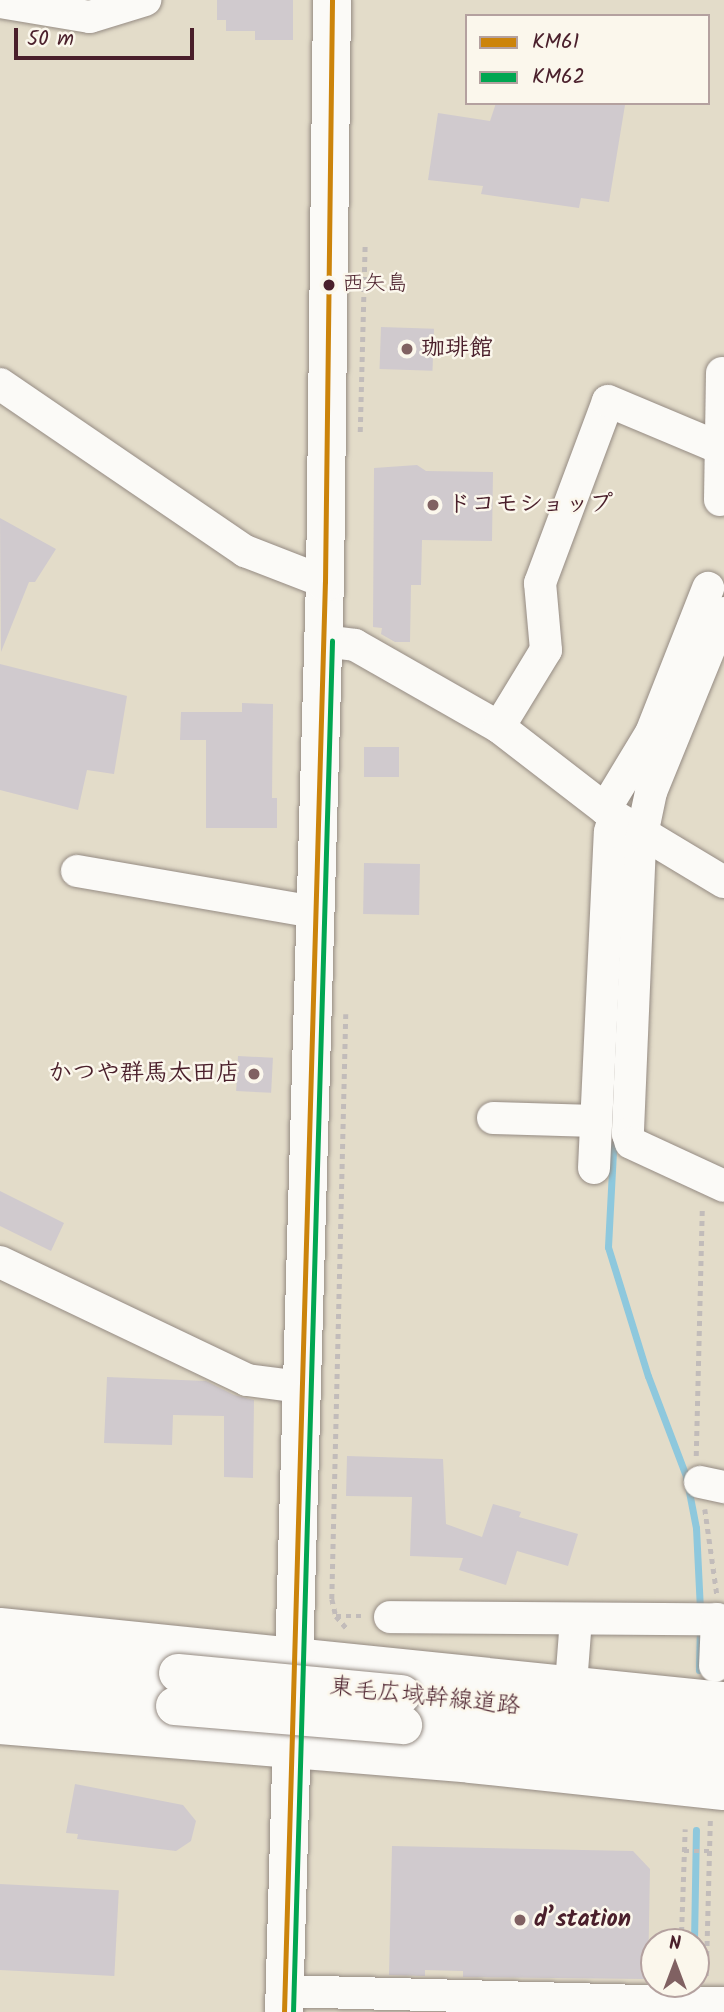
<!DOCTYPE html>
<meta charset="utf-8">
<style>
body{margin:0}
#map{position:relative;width:724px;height:2012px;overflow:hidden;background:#e3dcc9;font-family:Kalam,"Klee One",sans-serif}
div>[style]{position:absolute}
.stream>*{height:7px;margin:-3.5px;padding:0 3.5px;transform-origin:3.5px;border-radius:3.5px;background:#8ec8dd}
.building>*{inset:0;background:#d0cace;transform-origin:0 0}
.path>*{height:4.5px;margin-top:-2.25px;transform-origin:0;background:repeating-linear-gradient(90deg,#c2bcba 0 5px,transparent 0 10px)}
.roads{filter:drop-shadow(0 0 2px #958b83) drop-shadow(0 0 2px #958b83)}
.minor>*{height:32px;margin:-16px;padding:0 16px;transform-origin:16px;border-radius:16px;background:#fbfaf7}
.highway>*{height:38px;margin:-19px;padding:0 19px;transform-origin:19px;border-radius:19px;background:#fbfaf7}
.bridges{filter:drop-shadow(0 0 2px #958b83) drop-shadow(0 0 2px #958b83)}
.highway-bridge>*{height:38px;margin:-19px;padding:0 19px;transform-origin:19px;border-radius:19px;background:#fbfaf7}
.bus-1>*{height:5px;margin:-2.5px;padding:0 2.5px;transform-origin:2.5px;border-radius:2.5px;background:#cc840b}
.bus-2>*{height:5px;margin:-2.5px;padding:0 2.5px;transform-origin:2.5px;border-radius:2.5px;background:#00a651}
.dots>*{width:19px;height:19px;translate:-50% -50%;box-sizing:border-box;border:4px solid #fbf7ec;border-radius:50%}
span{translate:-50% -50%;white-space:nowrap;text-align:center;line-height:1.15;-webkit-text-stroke:5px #fbf7ec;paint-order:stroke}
.bus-label{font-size:22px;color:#4a1f2b}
.left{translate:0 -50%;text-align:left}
.poi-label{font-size:24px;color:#4a1f2b;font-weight:700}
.right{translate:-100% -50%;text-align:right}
.street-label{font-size:24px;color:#4a1f2b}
.legend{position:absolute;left:465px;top:14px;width:245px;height:91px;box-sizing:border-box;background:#fbf7ec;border:2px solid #b4a19f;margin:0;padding:9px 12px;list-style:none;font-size:21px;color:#4a1f2b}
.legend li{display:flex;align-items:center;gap:14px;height:35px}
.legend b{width:35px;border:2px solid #b4a19f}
.north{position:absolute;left:640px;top:1928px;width:70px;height:70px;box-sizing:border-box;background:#fbf7ec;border:2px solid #b4a19f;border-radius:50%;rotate:0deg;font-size:19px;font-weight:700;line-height:28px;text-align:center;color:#4a1f2b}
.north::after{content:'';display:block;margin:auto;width:24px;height:32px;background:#806162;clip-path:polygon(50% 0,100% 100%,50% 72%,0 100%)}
.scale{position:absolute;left:14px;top:28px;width:180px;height:32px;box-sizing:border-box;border:4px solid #4a1f2b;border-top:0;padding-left:9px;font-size:21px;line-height:24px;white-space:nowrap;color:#4a1f2b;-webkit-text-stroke:5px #fbf7ec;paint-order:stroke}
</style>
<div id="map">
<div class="stream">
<i style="left:614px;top:1132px;width:115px;rotate:93deg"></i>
<i style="left:608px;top:1247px;width:135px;rotate:72.8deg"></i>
<i style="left:648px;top:1376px;width:107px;rotate:69.2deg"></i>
<i style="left:686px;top:1476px;width:53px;rotate:79.1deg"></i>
<i style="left:696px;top:1528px;width:82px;rotate:87.2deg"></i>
<i style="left:699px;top:1670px;width:45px;rotate:-88.7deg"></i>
<i style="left:694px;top:1942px;width:112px;rotate:-89deg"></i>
</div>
<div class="building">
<i style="clip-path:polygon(217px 0,293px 0,293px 40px,255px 40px,255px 31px,226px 31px,226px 20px,217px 20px)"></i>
<i style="clip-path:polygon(496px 103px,625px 105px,609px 202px,581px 198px,579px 208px,481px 194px,483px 186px,428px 180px,438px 113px,490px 121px)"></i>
<i style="left:381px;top:327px;width:53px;height:42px;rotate:2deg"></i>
<i style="clip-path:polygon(417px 465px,426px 471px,493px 472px,492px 541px,422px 540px,421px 585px,411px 585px,410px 642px,395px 642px,381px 634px,382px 628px,373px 627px,374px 468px)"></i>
<i style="clip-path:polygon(0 518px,56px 549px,35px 582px,29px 582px,1px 652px)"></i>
<i style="clip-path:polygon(0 664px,127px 696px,114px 774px,87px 770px,78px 810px,0 790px)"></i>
<i style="clip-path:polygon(242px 703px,273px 704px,272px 798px,277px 798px,277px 828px,206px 828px,206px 740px,180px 740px,181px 712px,242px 712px)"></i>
<i style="left:364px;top:747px;width:35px;height:30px"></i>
<i style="left:364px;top:863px;width:56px;height:51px;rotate:1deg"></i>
<i style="left:238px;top:1056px;width:35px;height:35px;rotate:3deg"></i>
<i style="clip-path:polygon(0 1191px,64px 1223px,51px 1251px,0 1226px)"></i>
<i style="clip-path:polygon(107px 1377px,206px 1381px,234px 1395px,254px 1400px,253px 1478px,224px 1477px,224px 1416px,173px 1415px,172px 1445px,104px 1443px)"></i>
<i style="clip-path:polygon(347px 1456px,443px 1459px,446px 1524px,482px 1537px,493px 1504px,521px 1512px,519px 1517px,578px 1534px,568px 1566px,517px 1551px,506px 1585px,459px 1570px,463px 1558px,410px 1556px,412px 1497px,346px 1496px)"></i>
<i style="clip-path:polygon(75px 1784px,183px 1805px,196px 1821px,191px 1841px,176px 1851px,77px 1839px,78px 1834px,66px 1833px)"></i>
<i style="clip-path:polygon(392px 1846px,633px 1851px,650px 1869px,648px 1979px,463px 1977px,463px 1971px,425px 1970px,425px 1976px,389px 1975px)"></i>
<i style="left:0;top:1884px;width:119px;height:86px;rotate:3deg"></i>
</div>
<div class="path">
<i style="left:360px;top:432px;width:190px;rotate:-88.5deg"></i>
<i style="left:346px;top:1014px;width:585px;rotate:91.37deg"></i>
<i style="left:332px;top:1599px;width:17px;rotate:77deg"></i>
<i style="left:336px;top:1616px;width:18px;rotate:49deg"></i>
<i style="left:696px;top:1456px;width:250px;rotate:-88.6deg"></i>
<i style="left:705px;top:1509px;width:86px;rotate:82deg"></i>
<i style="left:336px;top:1616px;width:29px"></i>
<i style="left:684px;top:1851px;width:25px"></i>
<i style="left:681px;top:1942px;width:113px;rotate:-88deg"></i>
<i style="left:706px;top:1976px;width:156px;rotate:-88.5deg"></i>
</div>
<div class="roads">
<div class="minor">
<i style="left:0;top:2px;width:91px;rotate:9.5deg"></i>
<i style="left:90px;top:17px;width:58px;rotate:-17.2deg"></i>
<i style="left:0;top:384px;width:297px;rotate:34.3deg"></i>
<i style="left:245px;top:551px;width:86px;rotate:21.2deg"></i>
<i style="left:720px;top:500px;width:127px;rotate:-89.1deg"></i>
<i style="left:724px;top:613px;width:193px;rotate:112.2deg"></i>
<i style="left:651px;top:792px;width:53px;rotate:101.9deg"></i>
<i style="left:640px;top:844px;width:290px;rotate:92.4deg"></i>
<i style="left:628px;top:1134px;width:9px;rotate:72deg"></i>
<i style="left:631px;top:1143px;width:102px;rotate:24.8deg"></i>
<i style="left:323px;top:641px;width:32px;rotate:7deg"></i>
<i style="left:355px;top:645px;width:166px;rotate:29.7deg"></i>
<i style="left:499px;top:727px;width:145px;rotate:37.7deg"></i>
<i style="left:614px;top:816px;width:128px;rotate:31deg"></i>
<i style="left:499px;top:727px;width:90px;rotate:-58.6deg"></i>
<i style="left:546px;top:650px;width:67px;rotate:-95.1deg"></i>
<i style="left:540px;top:583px;width:194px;rotate:-69.5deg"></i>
<i style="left:608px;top:401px;width:121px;rotate:22.8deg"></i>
<i style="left:605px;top:809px;width:89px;rotate:-58.8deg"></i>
<i style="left:651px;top:733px;width:156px;rotate:-68.5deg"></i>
<i style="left:77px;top:871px;width:241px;rotate:9.8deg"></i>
<i style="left:493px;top:1118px;width:103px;rotate:1.7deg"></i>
<i style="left:594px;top:1168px;width:336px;rotate:-87.3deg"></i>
<i style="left:610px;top:832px;width:16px;rotate:-76deg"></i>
<i style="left:0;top:1262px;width:274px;rotate:25.5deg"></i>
<i style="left:247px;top:1380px;width:53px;rotate:7.5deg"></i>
<i style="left:700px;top:1482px;width:25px;rotate:12deg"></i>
<i style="left:390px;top:1617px;width:327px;rotate:0.4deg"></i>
<i style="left:717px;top:1619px;width:47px;rotate:92.4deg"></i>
<i style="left:571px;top:1684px;width:65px;rotate:-85.6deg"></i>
<i style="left:285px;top:1991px;width:439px;rotate:1.6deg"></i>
</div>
<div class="highway">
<i style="left:0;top:1627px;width:728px;rotate:5.84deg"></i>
<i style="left:0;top:1660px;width:178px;rotate:4.2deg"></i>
<i style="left:0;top:1692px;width:176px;rotate:4.6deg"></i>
<i style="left:402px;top:1694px;width:324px;rotate:6.2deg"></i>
<i style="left:0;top:1725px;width:473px;rotate:4.7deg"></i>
<i style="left:471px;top:1764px;width:254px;rotate:6.1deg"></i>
<i style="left:403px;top:1725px;width:323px;rotate:6.4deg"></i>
<i style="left:284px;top:2012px;width:1431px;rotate:-88.36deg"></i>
<i style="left:325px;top:582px;width:582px;rotate:-89.31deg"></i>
</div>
</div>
<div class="bridges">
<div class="highway-bridge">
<i style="left:178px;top:1673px;width:225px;rotate:5.4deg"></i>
<i style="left:175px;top:1706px;width:229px;rotate:4.8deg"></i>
</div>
</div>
<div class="bus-1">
<i style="left:284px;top:2012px;width:1431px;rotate:-88.36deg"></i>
<i style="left:325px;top:582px;width:582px;rotate:-89.31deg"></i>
</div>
<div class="bus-2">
<i style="left:293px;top:2012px;width:1372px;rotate:-88.37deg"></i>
</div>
<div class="dots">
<i style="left:329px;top:285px;background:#4a1f2b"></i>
<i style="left:407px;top:349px;background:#806162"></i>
<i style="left:433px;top:505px;background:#806162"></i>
<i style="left:254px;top:1074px;background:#806162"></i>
<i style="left:520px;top:1920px;background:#806162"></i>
</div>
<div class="bus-label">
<span class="left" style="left:342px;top:285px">西矢島</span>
</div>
<div class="poi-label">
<span class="left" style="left:421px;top:349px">珈琲館</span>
<span class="left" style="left:447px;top:505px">ドコモショップ</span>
<span class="right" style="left:240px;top:1074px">かつや群馬太田店</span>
<span class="left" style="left:534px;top:1920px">d’station</span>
</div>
<div class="street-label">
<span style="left:425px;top:1697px;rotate:6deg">東毛広域幹線道路</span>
</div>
<ul class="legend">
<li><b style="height:9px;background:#cc840b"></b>KM61</li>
<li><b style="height:9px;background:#00a651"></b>KM62</li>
</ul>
<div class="north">N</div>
<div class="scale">50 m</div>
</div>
